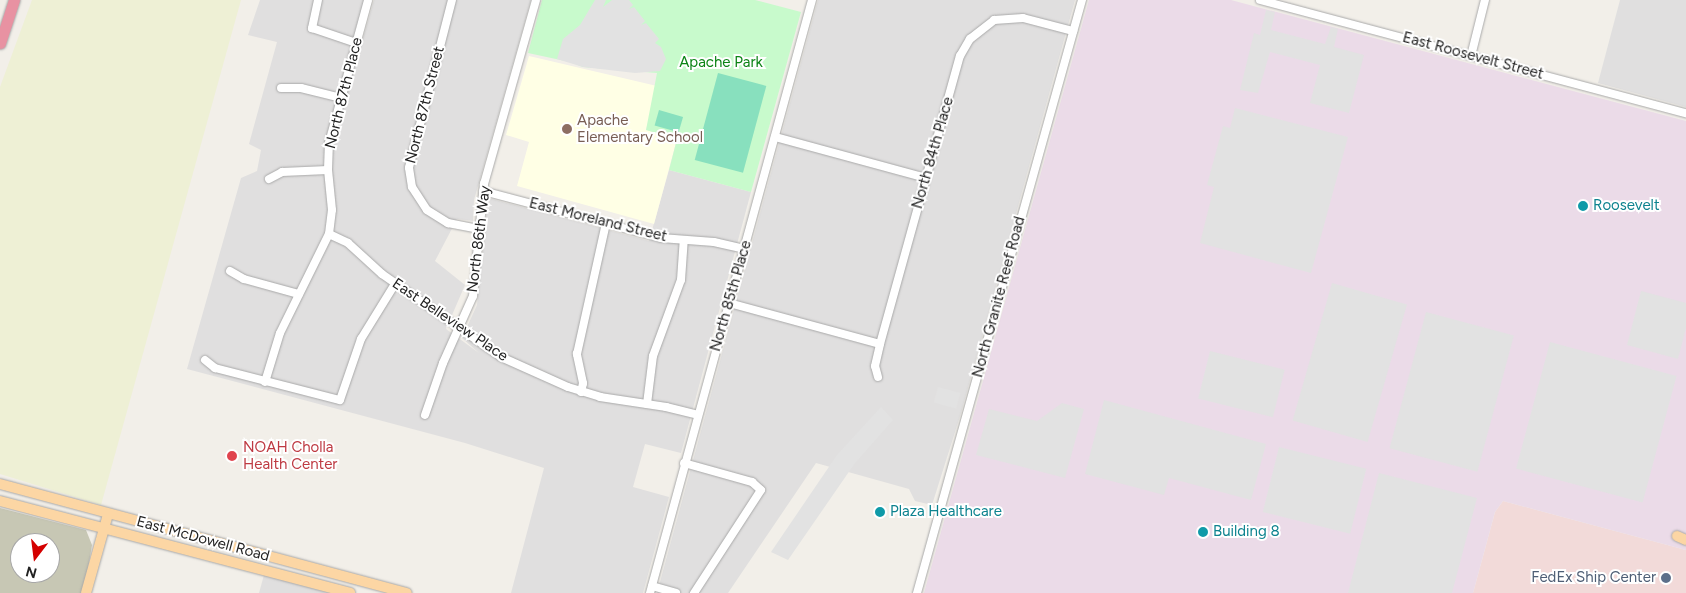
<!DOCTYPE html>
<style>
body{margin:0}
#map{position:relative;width:1686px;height:593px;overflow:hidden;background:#f2efe9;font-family:Figtree,sans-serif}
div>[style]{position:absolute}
.residential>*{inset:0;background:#e0dfdf}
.commercial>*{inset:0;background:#f2dad9}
.industrial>*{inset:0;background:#ebdbe8}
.education>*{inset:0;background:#ffffe5}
.construction>*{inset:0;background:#c7c7b4}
.farmland>*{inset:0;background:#eef0d5}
.park>*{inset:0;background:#c8facc}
.pitch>*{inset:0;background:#88e0be;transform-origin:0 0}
.parking>*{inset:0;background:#e2e2e2;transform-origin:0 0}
.roads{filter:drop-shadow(0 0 1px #a9a9a9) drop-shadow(0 0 1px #a9a9a9)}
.minor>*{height:8px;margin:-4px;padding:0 4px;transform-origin:4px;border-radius:4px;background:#fff}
.major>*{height:10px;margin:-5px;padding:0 5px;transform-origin:5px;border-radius:5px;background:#fcd6a4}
.highway>*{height:11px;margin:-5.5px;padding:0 5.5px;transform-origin:5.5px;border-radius:5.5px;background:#e892a2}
.dots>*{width:14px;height:14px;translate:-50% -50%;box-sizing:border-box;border:2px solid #fff;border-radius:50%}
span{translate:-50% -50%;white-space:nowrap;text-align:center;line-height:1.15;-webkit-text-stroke:4px #fff;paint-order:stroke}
.street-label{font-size:15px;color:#222}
.park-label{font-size:15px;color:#0c8416}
.education-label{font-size:15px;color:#785e54}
.left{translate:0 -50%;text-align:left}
.culture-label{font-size:15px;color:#0d838f}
.health-label{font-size:15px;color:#be3a42}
.service-label{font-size:15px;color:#4e5e75}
.right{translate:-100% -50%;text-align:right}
.north{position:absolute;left:10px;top:533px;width:50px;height:50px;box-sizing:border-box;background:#fff;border:1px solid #a7a7a7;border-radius:50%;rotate:195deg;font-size:14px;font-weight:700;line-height:20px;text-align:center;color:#222}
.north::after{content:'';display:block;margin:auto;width:18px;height:22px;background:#d40000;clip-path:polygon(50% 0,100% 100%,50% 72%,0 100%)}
</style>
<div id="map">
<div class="residential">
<i style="clip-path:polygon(260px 0,368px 0,351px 61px,356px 63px,374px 0,531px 0,474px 200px,473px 221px,457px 219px,435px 261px,465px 285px,446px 329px,479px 353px,462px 338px,477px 305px,488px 198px,649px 241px,669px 170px,751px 192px,681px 453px,645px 444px,633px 487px,669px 497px,643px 593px,511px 593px,544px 468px,465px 443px,187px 369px,241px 178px,257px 171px,261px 150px,249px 144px,277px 42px,248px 35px)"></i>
<i style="clip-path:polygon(818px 0,1075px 0,961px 413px,932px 505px,915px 501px,909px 489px,816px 463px,728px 593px,657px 593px)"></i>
<i style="clip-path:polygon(1620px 0,1686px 0,1686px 107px,1598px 83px)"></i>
<i style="clip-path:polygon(264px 575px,330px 593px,259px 593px)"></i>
</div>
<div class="commercial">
<i style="clip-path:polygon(1503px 501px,1686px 550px,1686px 593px,1473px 593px,1495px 512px)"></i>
</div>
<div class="industrial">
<i style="clip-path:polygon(1089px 0,1231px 0,1686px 121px,1686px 550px,1503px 501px,1495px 512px,1473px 593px,924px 593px)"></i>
</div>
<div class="education">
<i style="clip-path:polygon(529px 56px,657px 86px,646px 130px,677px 139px,654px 224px,517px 186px,529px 142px,506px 135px)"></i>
</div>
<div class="construction">
<i style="clip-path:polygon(evenodd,0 508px,86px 530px,92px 545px,84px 593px,0 593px,0 508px,20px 543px,50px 543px,50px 573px,20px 573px,20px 543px)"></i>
</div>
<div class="farmland">
<i style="clip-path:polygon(32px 0,241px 0,101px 505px,0 474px,0 87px)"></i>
</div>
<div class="park">
<i style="clip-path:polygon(542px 0,755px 0,801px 12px,751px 192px,669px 170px,677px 139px,646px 130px,657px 73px,583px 67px,570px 62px,528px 53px)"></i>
</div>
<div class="pitch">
<i style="left:718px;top:73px;width:50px;height:90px;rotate:15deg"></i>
<i style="left:659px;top:110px;width:25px;height:16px;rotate:16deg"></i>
</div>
<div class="parking">
<i style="clip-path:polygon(595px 0,606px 0,603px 7px,612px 0,629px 0,633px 5px,629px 9px,634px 7px,645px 21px,641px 25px,646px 23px,659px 39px,655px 43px,661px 47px,666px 59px,660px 71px,635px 73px,583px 67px,557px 59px,563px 39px,580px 25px)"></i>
<i style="clip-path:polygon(1266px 10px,1275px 12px,1271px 30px,1325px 44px,1331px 27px,1338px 29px,1334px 47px,1364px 55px,1349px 113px,1310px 103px,1320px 65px,1270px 52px,1258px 93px,1240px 90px,1254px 33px,1260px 35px)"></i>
<i style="clip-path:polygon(1235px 108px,1348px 137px,1311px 273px,1200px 243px,1214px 187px,1207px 185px,1223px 126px,1230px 128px)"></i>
<i style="left:1332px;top:283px;width:78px;height:143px;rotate:16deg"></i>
<i style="clip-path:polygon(1641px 291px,1686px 303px,1686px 328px,1678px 359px,1627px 345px)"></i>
<i style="left:1426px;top:312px;width:91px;height:141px;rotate:15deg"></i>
<i style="left:1550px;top:342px;width:131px;height:131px;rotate:15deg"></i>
<i style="left:1210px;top:351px;width:77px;height:49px;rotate:14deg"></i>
<i style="left:938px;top:387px;width:23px;height:16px;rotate:15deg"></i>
<i style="clip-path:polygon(1104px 400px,1266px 444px,1251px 500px,1169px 478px,1164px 495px,1085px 474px)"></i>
<i style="clip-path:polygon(1062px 403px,1084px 409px,1065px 478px,976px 455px,989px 409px,1037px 421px)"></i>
<i style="clip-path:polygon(881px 407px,893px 420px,855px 463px,788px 560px,771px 552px,837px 455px)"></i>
<i style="left:1279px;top:447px;width:90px;height:67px;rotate:14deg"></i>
<i style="clip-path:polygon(1379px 473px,1477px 498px,1452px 593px,1348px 593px)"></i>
</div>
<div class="roads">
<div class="minor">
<i style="left:318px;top:0;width:29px;rotate:102deg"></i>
<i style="left:312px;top:28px;width:46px;rotate:18.8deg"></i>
<i style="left:452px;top:0;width:173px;rotate:104.4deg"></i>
<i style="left:409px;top:168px;width:19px;rotate:81deg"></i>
<i style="left:412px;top:187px;width:27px;rotate:57deg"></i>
<i style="left:427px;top:210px;width:25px;rotate:32deg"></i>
<i style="left:448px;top:223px;width:32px;rotate:11deg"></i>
<i style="left:1260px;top:0;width:441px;rotate:14.9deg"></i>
<i style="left:1471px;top:56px;width:58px;rotate:-76deg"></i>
<i style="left:281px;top:88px;width:20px"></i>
<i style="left:301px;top:88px;width:41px;rotate:14deg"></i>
<i style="left:775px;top:137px;width:156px;rotate:15.2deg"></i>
<i style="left:269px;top:179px;width:15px;rotate:-28deg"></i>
<i style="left:282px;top:172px;width:46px;rotate:-2.5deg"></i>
<i style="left:483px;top:191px;width:184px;rotate:14.8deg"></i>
<i style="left:661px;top:238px;width:53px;rotate:4.3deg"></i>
<i style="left:714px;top:242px;width:31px;rotate:13deg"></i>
<i style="left:329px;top:234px;width:21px;rotate:25deg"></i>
<i style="left:348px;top:243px;width:46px;rotate:42.4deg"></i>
<i style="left:382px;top:274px;width:145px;rotate:34.9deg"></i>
<i style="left:501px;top:357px;width:73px;rotate:24.1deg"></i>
<i style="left:568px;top:387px;width:34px;rotate:17deg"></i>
<i style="left:600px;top:397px;width:67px;rotate:8.6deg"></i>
<i style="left:666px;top:407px;width:33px;rotate:14deg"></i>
<i style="left:230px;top:271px;width:16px;rotate:30deg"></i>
<i style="left:244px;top:279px;width:57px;rotate:15.3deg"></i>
<i style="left:729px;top:303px;width:156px;rotate:15.2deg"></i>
<i style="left:205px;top:360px;width:13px;rotate:39deg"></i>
<i style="left:215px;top:368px;width:129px;rotate:14.4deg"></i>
<i style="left:340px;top:400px;width:65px;rotate:-71deg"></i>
<i style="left:361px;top:339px;width:65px;rotate:-58.3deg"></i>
<i style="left:878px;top:377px;width:11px;rotate:-105deg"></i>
<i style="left:875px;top:366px;width:23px;rotate:-77deg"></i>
<i style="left:880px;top:344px;width:299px;rotate:-74.5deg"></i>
<i style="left:960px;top:56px;width:20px;rotate:-60deg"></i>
<i style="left:970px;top:39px;width:31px;rotate:-38deg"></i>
<i style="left:994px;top:20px;width:29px;rotate:-4deg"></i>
<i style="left:1023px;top:18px;width:52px;rotate:14.6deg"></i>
<i style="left:265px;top:382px;width:51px;rotate:-73deg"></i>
<i style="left:280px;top:333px;width:110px;rotate:-63.7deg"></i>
<i style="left:329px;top:234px;width:24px;rotate:-83deg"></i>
<i style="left:332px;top:210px;width:40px;rotate:-95.7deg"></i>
<i style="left:328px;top:170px;width:27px;rotate:-88deg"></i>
<i style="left:329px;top:143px;width:148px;rotate:-74.7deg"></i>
<i style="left:581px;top:392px;width:9px;rotate:-77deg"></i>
<i style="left:583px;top:383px;width:30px;rotate:-102deg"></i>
<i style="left:577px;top:354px;width:134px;rotate:-77.5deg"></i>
<i style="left:647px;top:404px;width:48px;rotate:-82.9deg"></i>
<i style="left:653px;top:356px;width:81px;rotate:-69.8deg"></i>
<i style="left:681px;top:280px;width:39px;rotate:-86deg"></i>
<i style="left:425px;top:415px;width:55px;rotate:-70.9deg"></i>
<i style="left:443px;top:363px;width:73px;rotate:-65.9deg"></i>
<i style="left:473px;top:296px;width:113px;rotate:-84.4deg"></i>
<i style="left:484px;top:184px;width:191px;rotate:-74.2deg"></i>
<i style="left:684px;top:463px;width:71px;rotate:15.6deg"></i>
<i style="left:752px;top:482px;width:12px;rotate:42deg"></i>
<i style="left:761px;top:490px;width:123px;rotate:123deg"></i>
<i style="left:652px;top:586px;width:25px;rotate:16deg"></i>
<i style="left:650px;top:593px;width:615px;rotate:-74.72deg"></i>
<i style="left:917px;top:593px;width:616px;rotate:-74.45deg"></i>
</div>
<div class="major">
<i style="left:0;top:484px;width:421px;rotate:15deg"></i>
<i style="left:0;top:501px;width:362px;rotate:14.7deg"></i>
<i style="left:1677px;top:536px;width:10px;rotate:24deg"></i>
<i style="left:86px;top:593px;width:82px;rotate:-74.4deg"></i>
</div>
<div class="highway">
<i style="left:0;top:43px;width:45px;rotate:-72deg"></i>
</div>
</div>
<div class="dots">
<i style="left:567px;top:129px;background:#8d6e63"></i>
<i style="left:1583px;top:206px;background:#0f9aa8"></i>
<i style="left:232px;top:456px;background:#e0444e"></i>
<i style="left:880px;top:512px;background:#0f9aa8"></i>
<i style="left:1203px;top:532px;background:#0f9aa8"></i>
<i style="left:1666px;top:578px;background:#5c6f8a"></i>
</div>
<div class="street-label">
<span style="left:1473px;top:56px;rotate:15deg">East Roosevelt Street</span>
<span style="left:344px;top:93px;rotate:-76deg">North 87th Place</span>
<span style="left:425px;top:105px;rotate:-76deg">North 87th Street</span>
<span style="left:933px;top:153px;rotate:-74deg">North 84th Place</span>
<span style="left:598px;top:220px;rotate:14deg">East Moreland Street</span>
<span style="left:479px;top:239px;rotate:-83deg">North 86th Way</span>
<span style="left:731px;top:296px;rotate:-74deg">North 85th Place</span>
<span style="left:999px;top:297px;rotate:-75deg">North Granite Reef Road</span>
<span style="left:450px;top:320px;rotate:34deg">East Belleview Place</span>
<span style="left:203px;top:539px;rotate:15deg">East McDowell Road</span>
</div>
<div class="park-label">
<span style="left:721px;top:63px">Apache Park</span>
</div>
<div class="education-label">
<span class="left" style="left:577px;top:129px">Apache<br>Elementary School</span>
</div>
<div class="culture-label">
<span class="left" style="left:1593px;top:206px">Roosevelt</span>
<span class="left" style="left:890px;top:512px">Plaza Healthcare</span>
<span class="left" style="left:1213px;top:532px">Building 8</span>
</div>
<div class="health-label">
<span class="left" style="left:243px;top:456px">NOAH Cholla<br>Health Center</span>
</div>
<div class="service-label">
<span class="right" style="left:1656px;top:578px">FedEx Ship Center</span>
</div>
<div class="north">N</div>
</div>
